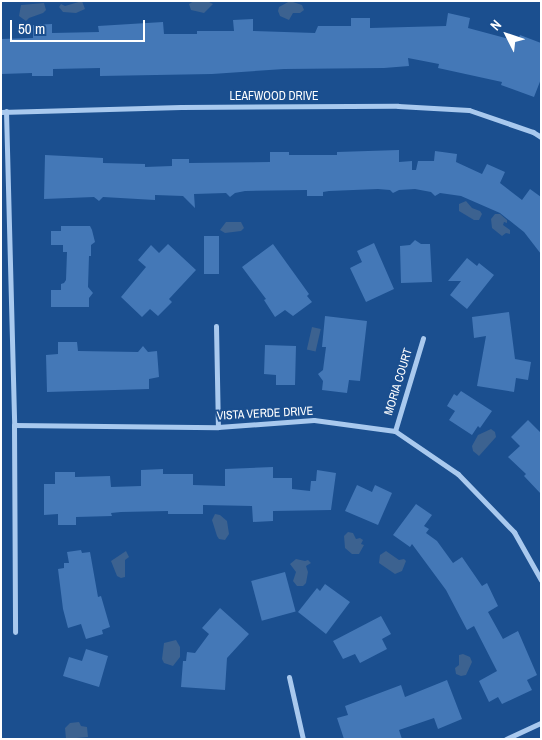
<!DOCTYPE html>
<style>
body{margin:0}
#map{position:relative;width:542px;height:740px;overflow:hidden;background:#1b4f8f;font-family:"Archivo Narrow",sans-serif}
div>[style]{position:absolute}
.water>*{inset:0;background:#3c6290;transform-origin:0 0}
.building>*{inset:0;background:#4478b7;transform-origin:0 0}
.street>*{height:5px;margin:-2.5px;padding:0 2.5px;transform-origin:2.5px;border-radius:2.5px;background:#a9c9ee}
span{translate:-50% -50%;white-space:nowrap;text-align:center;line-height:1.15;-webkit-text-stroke:4px #1b4f8f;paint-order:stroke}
.street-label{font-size:12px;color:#fff}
.frame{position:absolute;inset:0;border:2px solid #fff;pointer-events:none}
.north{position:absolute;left:482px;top:10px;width:50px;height:50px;-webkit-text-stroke:4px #1b4f8f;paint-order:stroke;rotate:311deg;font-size:14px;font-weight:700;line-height:20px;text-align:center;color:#fff}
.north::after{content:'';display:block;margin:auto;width:18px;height:22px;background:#fff;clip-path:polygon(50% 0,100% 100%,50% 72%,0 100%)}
.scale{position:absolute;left:10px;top:20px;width:135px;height:22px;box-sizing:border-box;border:2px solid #fff;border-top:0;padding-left:6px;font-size:15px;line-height:18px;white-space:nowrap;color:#fff;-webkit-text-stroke:4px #1b4f8f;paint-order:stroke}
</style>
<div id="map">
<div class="water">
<i style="clip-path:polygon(82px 1px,85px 9px,76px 13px,63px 12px,59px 7px,61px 4px,65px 6px)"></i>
<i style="clip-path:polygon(194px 1px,207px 1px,213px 4px,204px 13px,191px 10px,189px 4px)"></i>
<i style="clip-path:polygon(290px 1px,302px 5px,304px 10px,300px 13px,293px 13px,289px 20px,280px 16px,278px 11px,279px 7px)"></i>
<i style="clip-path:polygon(44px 3px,46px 10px,43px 13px,29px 18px,26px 21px,19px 16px,21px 5px)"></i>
<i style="clip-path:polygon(466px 201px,472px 208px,480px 211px,482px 214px,479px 220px,474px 220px,459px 211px,459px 204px)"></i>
<i style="clip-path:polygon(495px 214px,500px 214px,507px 220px,507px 223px,504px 222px,503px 225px,510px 230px,510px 234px,506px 233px,502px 236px,492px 228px,491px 219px)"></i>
<i style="clip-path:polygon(226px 222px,241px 222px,244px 228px,241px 231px,225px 233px,220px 230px)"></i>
<i style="left:312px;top:327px;width:9px;height:23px;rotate:13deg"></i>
<i style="clip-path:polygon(491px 429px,495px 432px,496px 437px,479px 456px,473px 451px,472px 446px,478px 435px)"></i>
<i style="clip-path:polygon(215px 514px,220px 515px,227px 521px,229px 534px,225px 540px,219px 539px,217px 536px,212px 520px)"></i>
<i style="clip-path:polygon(348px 532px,353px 533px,356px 539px,360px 538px,363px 540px,361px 544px,364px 545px,359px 554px,352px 554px,345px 548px,344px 536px)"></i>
<i style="clip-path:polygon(126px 551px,129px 557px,125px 560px,125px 577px,121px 578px,117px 576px,111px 561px)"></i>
<i style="clip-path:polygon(386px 551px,399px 560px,404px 559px,406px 561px,402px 571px,395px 574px,379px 563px,380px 555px)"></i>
<i style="clip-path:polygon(296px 559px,305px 561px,308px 560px,311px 563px,306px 566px,308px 572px,306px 583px,303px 586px,297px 586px,293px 581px,296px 572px,290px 564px)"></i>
<i style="clip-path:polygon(176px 640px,180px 647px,180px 657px,173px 666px,164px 663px,162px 659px,164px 643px)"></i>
<i style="clip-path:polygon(463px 654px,470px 657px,472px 662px,466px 675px,461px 676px,456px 674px,455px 668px,459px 665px,459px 655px)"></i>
<i style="clip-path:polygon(79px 722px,81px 726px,87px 727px,88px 737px,66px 739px,65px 728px,70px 723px)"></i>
</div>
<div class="building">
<i style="clip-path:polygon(448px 13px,470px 18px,468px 28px,517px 41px,520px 35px,541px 43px,541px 79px,534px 97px,501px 85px,502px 82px,438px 68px,439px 64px,408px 58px,409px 66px,384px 68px,284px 69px,212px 74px,100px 76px,100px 68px,53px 69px,53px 76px,32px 76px,32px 73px,1px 74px,1px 39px,33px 38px,33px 25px,52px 24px,52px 33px,99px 32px,98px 26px,163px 22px,164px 34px,197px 34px,197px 31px,234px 31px,233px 20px,253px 19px,253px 31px,315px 33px,318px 26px,351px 26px,351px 18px,370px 18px,370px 28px,446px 26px)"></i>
<i style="clip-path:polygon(399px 150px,399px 162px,412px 161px,412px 170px,416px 170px,418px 161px,434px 161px,435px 151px,457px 154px,456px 162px,482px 174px,487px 164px,505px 172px,500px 183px,522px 200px,530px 189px,541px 197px,541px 254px,524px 232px,500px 213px,461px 196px,440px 193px,435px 196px,431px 192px,415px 189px,399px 190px,393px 193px,390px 190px,378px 189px,329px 191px,323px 192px,323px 196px,307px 196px,307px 190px,245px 191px,235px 193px,230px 197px,226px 193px,194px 194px,195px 208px,183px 196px,155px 195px,155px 200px,103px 197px,99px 201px,94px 197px,44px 199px,45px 155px,103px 158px,103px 163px,145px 164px,145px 167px,172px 166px,172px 159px,189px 159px,189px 163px,270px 162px,270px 152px,289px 152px,289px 155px,337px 155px,337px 152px)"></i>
<i style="clip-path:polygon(61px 226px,90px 226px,92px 230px,95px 242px,91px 245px,91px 256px,89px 256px,88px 287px,93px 293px,89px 298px,89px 307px,51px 307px,51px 290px,61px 290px,61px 284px,64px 283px,66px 280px,67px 252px,63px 252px,63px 245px,51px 245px,51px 231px,61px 231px)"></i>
<i style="left:204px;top:236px;width:15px;height:38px"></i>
<i style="clip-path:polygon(415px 240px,421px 244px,430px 244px,432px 282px,401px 283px,400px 246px,410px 245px)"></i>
<i style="clip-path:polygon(374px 243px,394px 289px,366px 302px,350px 268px,362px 262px,357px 251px)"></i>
<i style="clip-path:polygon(168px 244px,196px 270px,169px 299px,172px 302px,158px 316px,150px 309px,142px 317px,121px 297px,146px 267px,138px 260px,151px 245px,159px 253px)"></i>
<i style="clip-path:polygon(273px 244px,309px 294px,307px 296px,312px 302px,293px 316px,285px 310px,275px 317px,264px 300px,266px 299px,242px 267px)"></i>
<i style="clip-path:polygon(467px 258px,477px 266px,479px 263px,494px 275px,467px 309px,450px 295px,461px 281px,448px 281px)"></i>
<i style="clip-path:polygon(509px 312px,515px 359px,531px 362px,528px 380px,516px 378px,514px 392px,477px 386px,486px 336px,474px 338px,472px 317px)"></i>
<i style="clip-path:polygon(325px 316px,367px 321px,360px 381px,349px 380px,347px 393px,322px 390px,323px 381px,318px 374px,323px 370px,326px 347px,322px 347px)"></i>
<i style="clip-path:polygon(58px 342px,77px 342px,78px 351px,138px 352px,143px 346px,148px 352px,157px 351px,159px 377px,149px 379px,149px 389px,47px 392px,46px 355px,58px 354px)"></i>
<i style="clip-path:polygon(265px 345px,296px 346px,295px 385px,276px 385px,276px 375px,264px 374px)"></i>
<i style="clip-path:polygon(461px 391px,492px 411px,480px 428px,478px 426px,472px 435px,449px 420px,455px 411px,447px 406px,454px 394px,457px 396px)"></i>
<i style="clip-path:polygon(528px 420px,541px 433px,541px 494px,524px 476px,526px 474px,508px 457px,520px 446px,511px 437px)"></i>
<i style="clip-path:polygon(273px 467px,273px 478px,292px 478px,292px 489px,310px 491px,311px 481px,316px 481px,317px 470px,336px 473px,331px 510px,273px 511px,273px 521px,253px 522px,252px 506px,203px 505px,203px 514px,168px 514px,168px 511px,121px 512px,111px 513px,112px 516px,76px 517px,76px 525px,58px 525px,58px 514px,44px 515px,44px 484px,55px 484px,55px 472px,75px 472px,75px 477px,110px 476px,111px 487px,141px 486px,141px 470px,163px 469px,163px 474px,193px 474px,193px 485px,225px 486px,225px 469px)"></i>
<i style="clip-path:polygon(357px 485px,372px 492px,375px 485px,392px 493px,378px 525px,345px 511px)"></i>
<i style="clip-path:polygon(416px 504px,432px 515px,424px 526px,429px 529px,426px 533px,437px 541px,453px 563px,462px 557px,482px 586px,487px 583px,498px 606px,488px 612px,503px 639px,518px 631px,537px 675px,527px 680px,532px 690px,502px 704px,498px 697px,489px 702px,479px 681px,497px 671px,474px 626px,467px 630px,446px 590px,412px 544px,410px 547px,393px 535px)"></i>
<i style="clip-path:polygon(81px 550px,82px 553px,90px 552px,98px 597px,101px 596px,110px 627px,102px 630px,103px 634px,86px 639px,81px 624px,68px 628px,63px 609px,58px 569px,64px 568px,64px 563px,69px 563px,67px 552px)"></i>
<i style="left:285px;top:572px;width:41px;height:35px;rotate:75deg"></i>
<i style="clip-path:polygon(325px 584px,350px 602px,326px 634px,298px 612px,317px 588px,320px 591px)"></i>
<i style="clip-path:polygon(220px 608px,249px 634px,227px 658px,225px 690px,181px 687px,183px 661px,186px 661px,187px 652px,195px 653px,209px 634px,202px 628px)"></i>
<i style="clip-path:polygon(381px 616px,391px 634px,382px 639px,387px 649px,360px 663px,355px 654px,343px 659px,333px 641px)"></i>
<i style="clip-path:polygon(86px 649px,108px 656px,99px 687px,63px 676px,69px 657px,82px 661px)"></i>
<i style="clip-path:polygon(447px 680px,462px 719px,438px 729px,434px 718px,399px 730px,402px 739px,344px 739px,337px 718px,348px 715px,345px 706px,401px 685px,405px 697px)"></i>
</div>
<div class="street">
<i style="left:6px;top:111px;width:314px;rotate:88.5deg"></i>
<i style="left:14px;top:425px;width:207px;rotate:89.7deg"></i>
<i style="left:1px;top:112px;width:180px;rotate:-1.6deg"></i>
<i style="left:181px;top:107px;width:217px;rotate:-0.3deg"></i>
<i style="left:398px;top:106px;width:71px;rotate:3.2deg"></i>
<i style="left:469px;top:110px;width:68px;rotate:19deg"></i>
<i style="left:533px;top:132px;width:9px;rotate:32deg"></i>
<i style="left:216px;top:326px;width:101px;rotate:88.9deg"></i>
<i style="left:14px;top:425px;width:204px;rotate:0.6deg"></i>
<i style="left:218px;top:427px;width:96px;rotate:-4.2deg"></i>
<i style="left:314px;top:420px;width:82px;rotate:7.7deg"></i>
<i style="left:395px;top:431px;width:76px;rotate:34.3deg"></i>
<i style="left:458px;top:474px;width:81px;rotate:46deg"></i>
<i style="left:514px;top:532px;width:55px;rotate:60.6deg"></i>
<i style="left:395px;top:431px;width:97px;rotate:-73.2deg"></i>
<i style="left:289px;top:677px;width:64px;rotate:77.3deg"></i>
<i style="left:506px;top:739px;width:38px;rotate:-25deg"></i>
</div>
<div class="street-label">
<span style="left:274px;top:97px">LEAFWOOD DRIVE</span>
<span style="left:399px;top:382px;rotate:-73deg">MORIA COURT</span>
<span style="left:265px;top:414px;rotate:-3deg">VISTA VERDE DRIVE</span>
</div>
<div class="frame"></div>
<div class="north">N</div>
<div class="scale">50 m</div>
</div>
